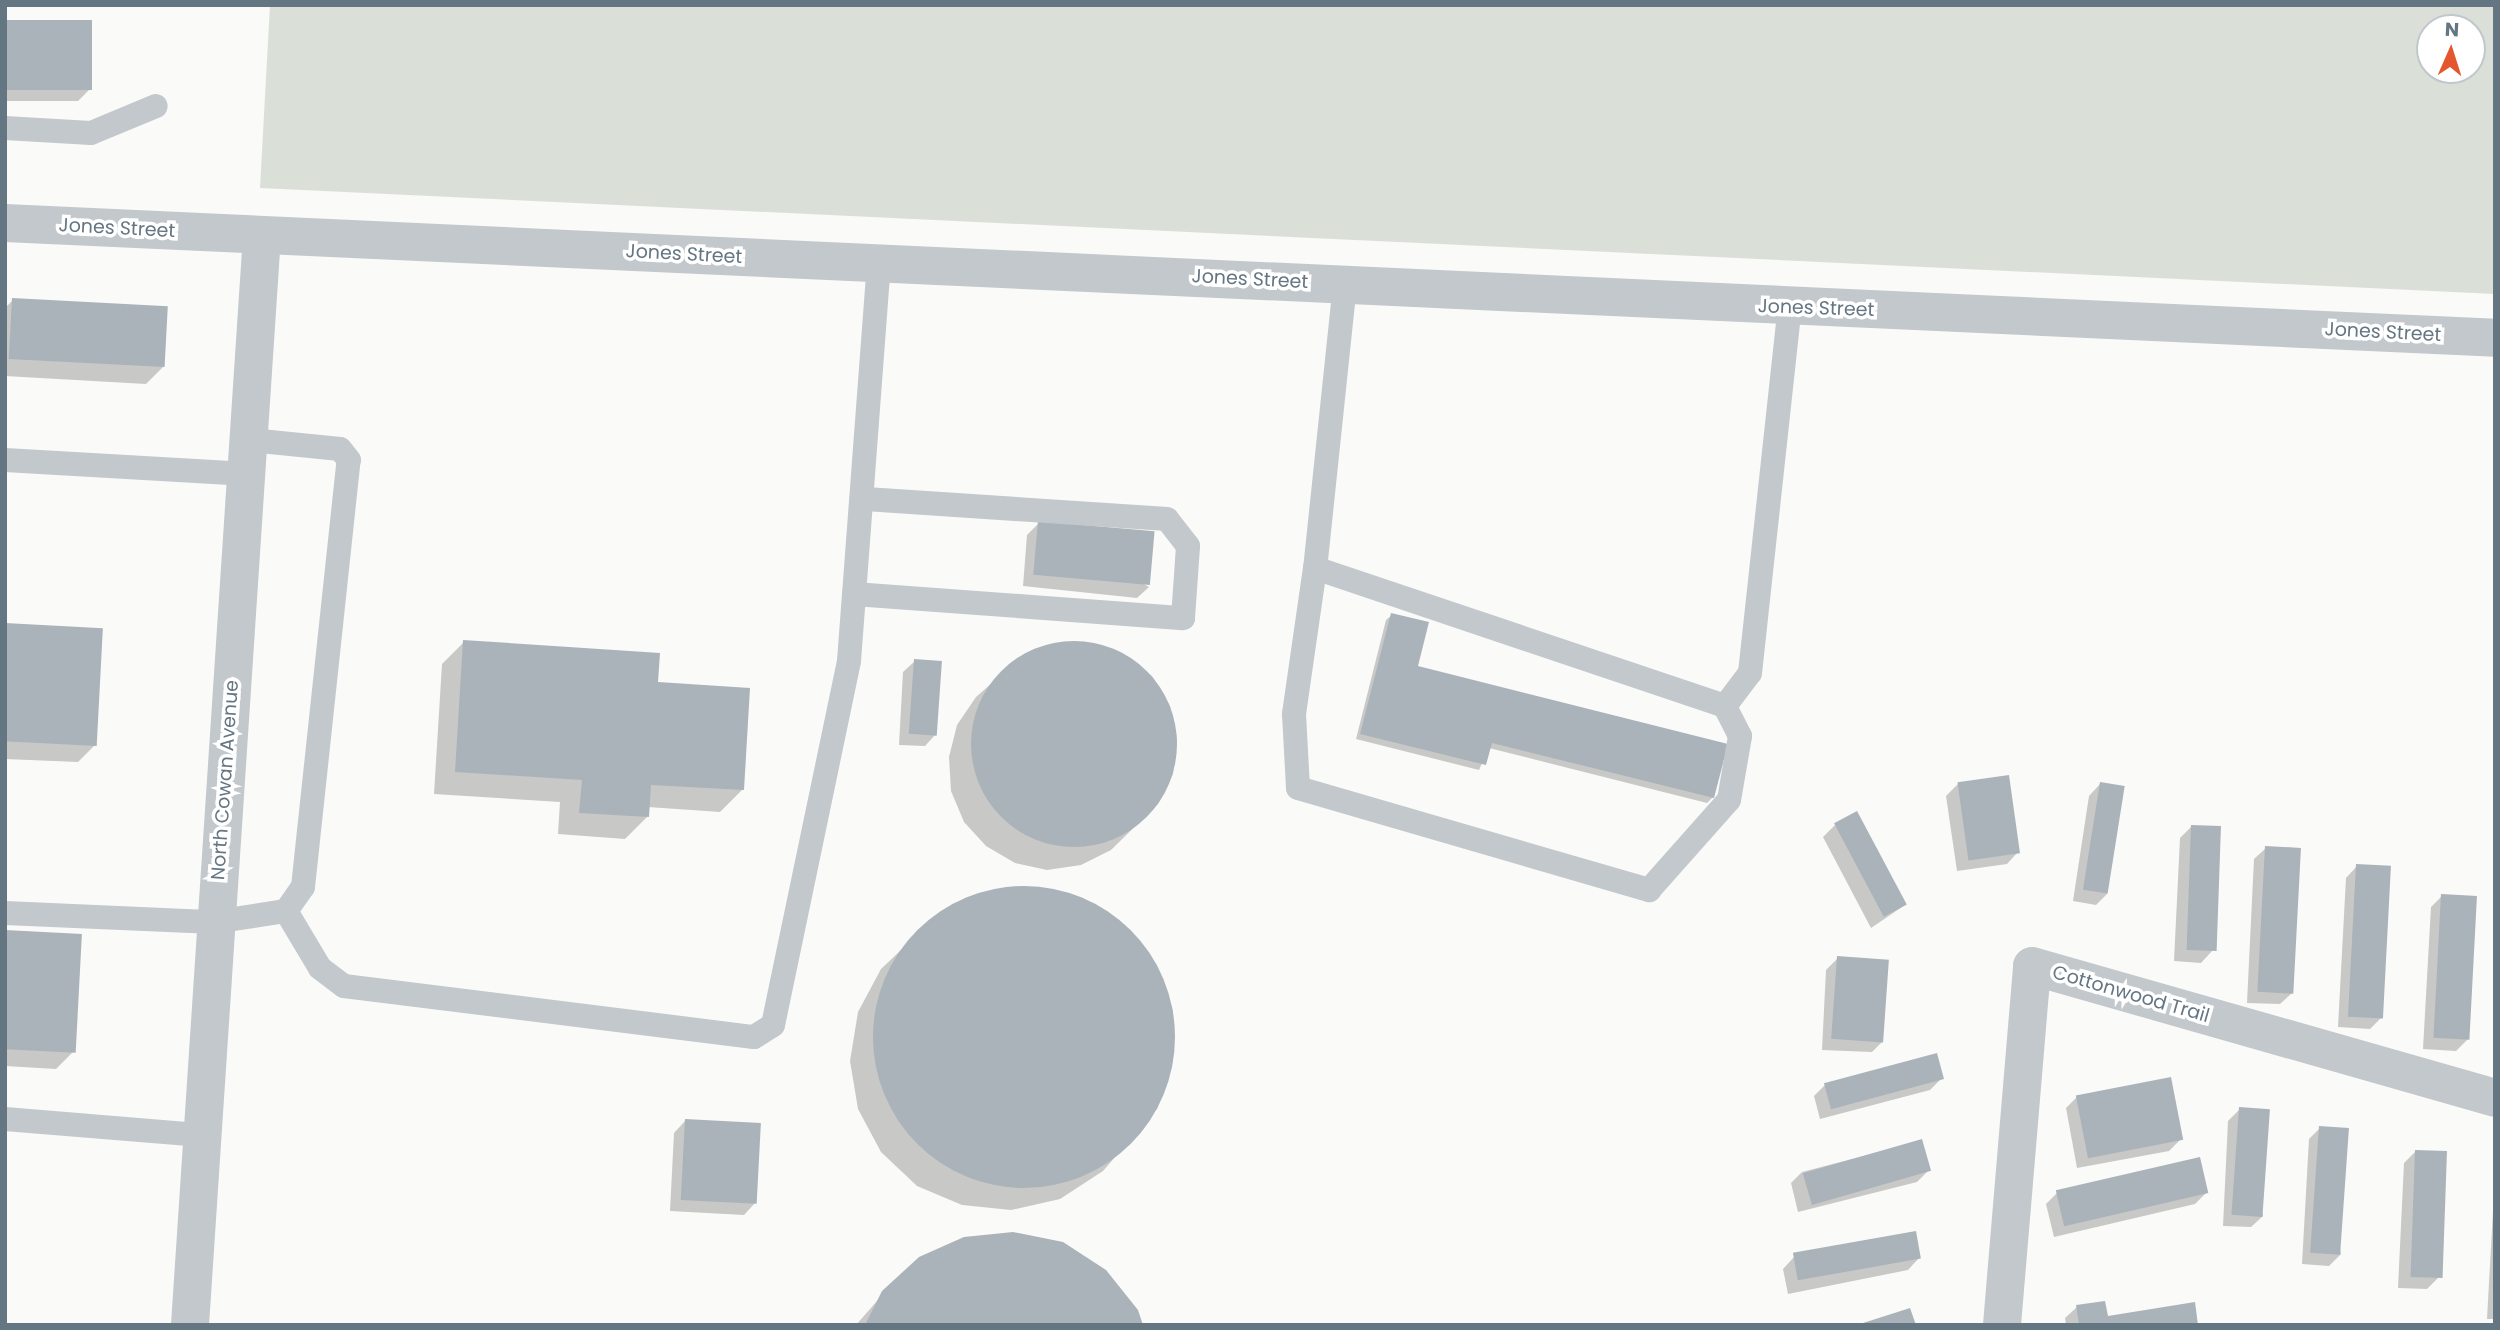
<!DOCTYPE html>
<style>
body{margin:0}
#map{position:relative;width:2500px;height:1330px;overflow:hidden;background:#fafaf8;font-family:Poppins,sans-serif}
div>[style]{position:absolute}
.green>*{inset:0;background:#dadfd7}
.shadow>*{inset:0;background:#0003}
.building>*{inset:0;background:#aab3b9;transform-origin:0 0}
.round{border-radius:50%}
.lane>*{height:24px;margin:-12px;padding:0 12px;transform-origin:12px;border-radius:12px;background:#c3c8cc}
.street>*{height:38px;margin:-19px;padding:0 19px;transform-origin:19px;border-radius:19px;background:#c3c8cc}
span{translate:-50% -50%;white-space:nowrap;text-align:center;line-height:1.15;-webkit-text-stroke:7px #fff;paint-order:stroke}
.street-label{font-size:19px;color:#657683}
.frame{position:absolute;inset:0;border:7px solid #657683;pointer-events:none}
.north{position:absolute;left:2416px;top:14px;width:70px;height:70px;box-sizing:border-box;background:#fff;border:2px solid #c1c8cd;border-radius:50%;rotate:3deg;font-size:19px;font-weight:700;line-height:28px;text-align:center;color:#657683}
.north::after{content:'';display:block;margin:auto;width:24px;height:32px;background:#e4572e;clip-path:polygon(50% 0,100% 100%,50% 72%,0 100%)}
</style>
<div id="map">
<div class="green">
<i style="clip-path:polygon(evenodd,270px 5px,2495px 5px,2495px 294px,260px 188px,270px 5px,2430px 28px,2472px 28px,2472px 70px,2430px 70px,2430px 28px)"></i>
</div>
<div class="shadow">
<i style="clip-path:polygon(5px 22px,89px 90px,78px 101px,5px 101px)"></i>
<i style="clip-path:polygon(13px 300px,163px 367px,146px 384px,5px 376px,5px 308px)"></i>
<i style="clip-path:polygon(1039px 523px,1149px 587px,1137px 598px,1023px 586px,1027px 535px)"></i>
<i style="clip-path:polygon(1392px 615px,1416px 667px,1713px 797px,1707px 803px,1489px 748px,1479px 770px,1356px 739px,1386px 620px)"></i>
<i style="clip-path:polygon(5px 624px,95px 745px,78px 762px,5px 759px)"></i>
<i style="clip-path:polygon(464px 642px,656px 683px,742px 790px,720px 812px,648px 807px,648px 816px,625px 839px,558px 834px,560px 802px,434px 794px,442px 664px)"></i>
<i style="clip-path:polygon(1058px 643px,1093px 643px,1125px 655px,1152px 676px,1170px 706px,1177px 739px,1173px 774px,1158px 804px,1111px 850px,1081px 865px,1047px 870px,1015px 863px,986px 846px,964px 822px,951px 791px,949px 757px,957px 725px,976px 697px,1025px 654px)"></i>
<i style="clip-path:polygon(915px 661px,936px 734px,925px 746px,899px 745px,903px 672px)"></i>
<i style="clip-path:polygon(1958px 784px,2018px 852px,2007px 864px,1957px 871px,1946px 796px)"></i>
<i style="clip-path:polygon(2100px 784px,2107px 894px,2096px 905px,2073px 901px,2089px 796px)"></i>
<i style="clip-path:polygon(1835px 825px,1905px 905px,1871px 928px,1823px 837px)"></i>
<i style="clip-path:polygon(2192px 826px,2212px 951px,2201px 963px,2174px 961px,2180px 838px)"></i>
<i style="clip-path:polygon(2266px 848px,2292px 993px,2280px 1004px,2247px 1003px,2254px 859px)"></i>
<i style="clip-path:polygon(2357px 866px,2381px 1018px,2370px 1029px,2338px 1027px,2346px 878px)"></i>
<i style="clip-path:polygon(1033px 887px,1082px 898px,1125px 925px,1156px 964px,1173px 1011px,1173px 1061px,1157px 1109px,1103px 1171px,1060px 1199px,1011px 1210px,962px 1205px,917px 1186px,881px 1152px,858px 1109px,850px 1061px,858px 1012px,881px 969px,940px 913px,984px 892px)"></i>
<i style="clip-path:polygon(2442px 896px,2468px 1039px,2456px 1051px,2423px 1049px,2431px 907px)"></i>
<i style="clip-path:polygon(5px 932px,73px 1052px,56px 1069px,5px 1066px)"></i>
<i style="clip-path:polygon(1838px 958px,1883px 1041px,1872px 1052px,1822px 1050px,1826px 970px)"></i>
<i style="clip-path:polygon(1942px 1078px,1930px 1090px,1820px 1119px,1814px 1096px,1825px 1085px)"></i>
<i style="clip-path:polygon(2077px 1097px,2181px 1139px,2169px 1151px,2077px 1168px,2066px 1108px)"></i>
<i style="clip-path:polygon(2240px 1109px,2263px 1216px,2251px 1227px,2223px 1226px,2228px 1121px)"></i>
<i style="clip-path:polygon(685px 1121px,755px 1203px,744px 1215px,670px 1211px,674px 1133px)"></i>
<i style="clip-path:polygon(2320px 1128px,2341px 1254px,2329px 1266px,2302px 1264px,2309px 1139px)"></i>
<i style="clip-path:polygon(1921px 1141px,1929px 1170px,1917px 1182px,1798px 1212px,1791px 1183px,1802px 1172px)"></i>
<i style="clip-path:polygon(2416px 1151px,2438px 1278px,2427px 1289px,2398px 1288px,2404px 1163px)"></i>
<i style="clip-path:polygon(2495px 1175px,2495px 1319px,2487px 1319px)"></i>
<i style="clip-path:polygon(2207px 1192px,2195px 1204px,2054px 1237px,2046px 1204px,2057px 1193px)"></i>
<i style="clip-path:polygon(1794px 1257px,1919px 1258px,1908px 1270px,1788px 1294px,1783px 1269px)"></i>
<i style="clip-path:polygon(884px 1293px,1141px 1325px,856px 1325px)"></i>
<i style="clip-path:polygon(2077px 1307px,2107px 1318px,2197px 1325px,2066px 1325px,2065px 1318px)"></i>
</div>
<div class="building">
<i style="left:5px;top:20px;width:87px;height:70px"></i>
<i style="left:12px;top:298px;width:156px;height:61px;rotate:3deg"></i>
<i style="left:1038px;top:521px;width:117px;height:54px;rotate:5deg"></i>
<i style="clip-path:polygon(1391px 613px,1429px 622px,1418px 666px,1728px 744px,1714px 798px,1492px 743px,1486px 765px,1360px 734px)"></i>
<i style="left:5px;top:623px;width:98px;height:118px;rotate:3deg"></i>
<i style="clip-path:polygon(463px 640px,660px 653px,658px 682px,750px 688px,744px 790px,651px 785px,649px 817px,579px 813px,582px 780px,455px 772px)"></i>
<i class="round" style="left:971px;top:641px;width:206px;height:206px"></i>
<i style="left:914px;top:659px;width:28px;height:75px;rotate:4deg"></i>
<i style="left:2009px;top:775px;width:79px;height:52px;rotate:82deg"></i>
<i style="left:2100px;top:782px;width:25px;height:109px;rotate:9deg"></i>
<i style="left:1857px;top:811px;width:106px;height:26px;rotate:62deg"></i>
<i style="left:2191px;top:825px;width:30px;height:125px;rotate:2deg"></i>
<i style="left:2265px;top:846px;width:36px;height:146px;rotate:3deg"></i>
<i style="left:2356px;top:864px;width:35px;height:153px;rotate:3deg"></i>
<i class="round" style="left:873px;top:886px;width:302px;height:302px"></i>
<i style="left:2441px;top:894px;width:36px;height:144px;rotate:3deg"></i>
<i style="left:5px;top:930px;width:77px;height:119px;rotate:3deg"></i>
<i style="left:1837px;top:956px;width:52px;height:83px;rotate:4deg"></i>
<i style="left:1937px;top:1053px;width:27px;height:117px;rotate:75deg"></i>
<i style="left:2171px;top:1077px;width:64px;height:97px;rotate:79deg"></i>
<i style="left:2239px;top:1107px;width:31px;height:108px;rotate:4deg"></i>
<i style="left:685px;top:1119px;width:76px;height:81px;rotate:3deg"></i>
<i style="left:2319px;top:1126px;width:30px;height:127px;rotate:4deg"></i>
<i style="left:1922px;top:1139px;width:33px;height:124px;rotate:74deg"></i>
<i style="left:2415px;top:1150px;width:32px;height:127px;rotate:2deg"></i>
<i style="left:2200px;top:1157px;width:37px;height:148px;rotate:77deg"></i>
<i style="left:1916px;top:1231px;width:28px;height:125px;rotate:80deg"></i>
<i style="clip-path:polygon(1013px 1232px,1063px 1242px,1106px 1270px,1138px 1310px,1143px 1325px,865px 1325px,882px 1291px,919px 1257px,964px 1237px)"></i>
<i style="clip-path:polygon(2105px 1301px,2108px 1316px,2195px 1302px,2198px 1325px,2079px 1325px,2076px 1305px)"></i>
<i style="clip-path:polygon(1910px 1308px,1916px 1325px,1860px 1325px,1860px 1324px)"></i>
</div>
<div class="lane">
<i style="left:5px;top:128px;width:86px;rotate:3.3deg"></i>
<i style="left:91px;top:133px;width:70px;rotate:-22.6deg"></i>
<i style="left:1345px;top:284px;width:286px;rotate:96deg"></i>
<i style="left:1315px;top:568px;width:433px;rotate:18.6deg"></i>
<i style="left:1725px;top:706px;width:41px;rotate:-52.9deg"></i>
<i style="left:1750px;top:673px;width:368px;rotate:-83.8deg"></i>
<i style="left:5px;top:460px;width:243px;rotate:3.3deg"></i>
<i style="left:1315px;top:568px;width:148px;rotate:98.2deg"></i>
<i style="left:1294px;top:714px;width:74px;rotate:86.9deg"></i>
<i style="left:1298px;top:788px;width:366px;rotate:16.2deg"></i>
<i style="left:1649px;top:890px;width:120px;rotate:-48.4deg"></i>
<i style="left:1729px;top:800px;width:65px;rotate:-80.2deg"></i>
<i style="left:1740px;top:736px;width:34px;rotate:-117deg"></i>
<i style="left:854px;top:594px;width:330px;rotate:4.2deg"></i>
<i style="left:1183px;top:618px;width:72px;rotate:-86deg"></i>
<i style="left:1188px;top:546px;width:34px;rotate:-128deg"></i>
<i style="left:1167px;top:519px;width:306px;rotate:-176.2deg"></i>
<i style="left:286px;top:911px;width:66px;rotate:59.2deg"></i>
<i style="left:320px;top:968px;width:30px;rotate:37deg"></i>
<i style="left:344px;top:986px;width:413px;rotate:7.1deg"></i>
<i style="left:754px;top:1037px;width:22px;rotate:-32deg"></i>
<i style="left:773px;top:1025px;width:372px;rotate:-78.2deg"></i>
<i style="left:849px;top:661px;width:399px;rotate:-85.7deg"></i>
<i style="left:5px;top:913px;width:209px;rotate:2.5deg"></i>
<i style="left:214px;top:922px;width:73px;rotate:-8.7deg"></i>
<i style="left:286px;top:911px;width:29px;rotate:-55deg"></i>
<i style="left:303px;top:887px;width:429px;rotate:-83.9deg"></i>
<i style="left:349px;top:460px;width:14px;rotate:-129deg"></i>
<i style="left:340px;top:449px;width:90px;rotate:-174.3deg"></i>
<i style="left:5px;top:1119px;width:197px;rotate:4.7deg"></i>
</div>
<div class="street">
<i style="left:5px;top:223px;width:2493px;rotate:2.64deg"></i>
<i style="left:190px;top:1325px;width:1092px;rotate:-86.22deg"></i>
<i style="left:2002px;top:1325px;width:360px;rotate:-85.2deg"></i>
<i style="left:2032px;top:966px;width:481px;rotate:15.9deg"></i>
</div>
<div class="street-label">
<span style="left:117px;top:228px;rotate:3deg">Jones Street</span>
<span style="left:684px;top:254px;rotate:3deg">Jones Street</span>
<span style="left:1250px;top:279px;rotate:3deg">Jones Street</span>
<span style="left:1816px;top:308px;rotate:2deg">Jones Street</span>
<span style="left:2383px;top:332px;rotate:3deg">Jones Street</span>
<span style="left:225px;top:780px;rotate:-86deg">North Cowan Avenue</span>
<span style="left:2131px;top:994px;rotate:16deg">Cottonwood Trail</span>
</div>
<div class="frame"></div>
<div class="north">N</div>
</div>
